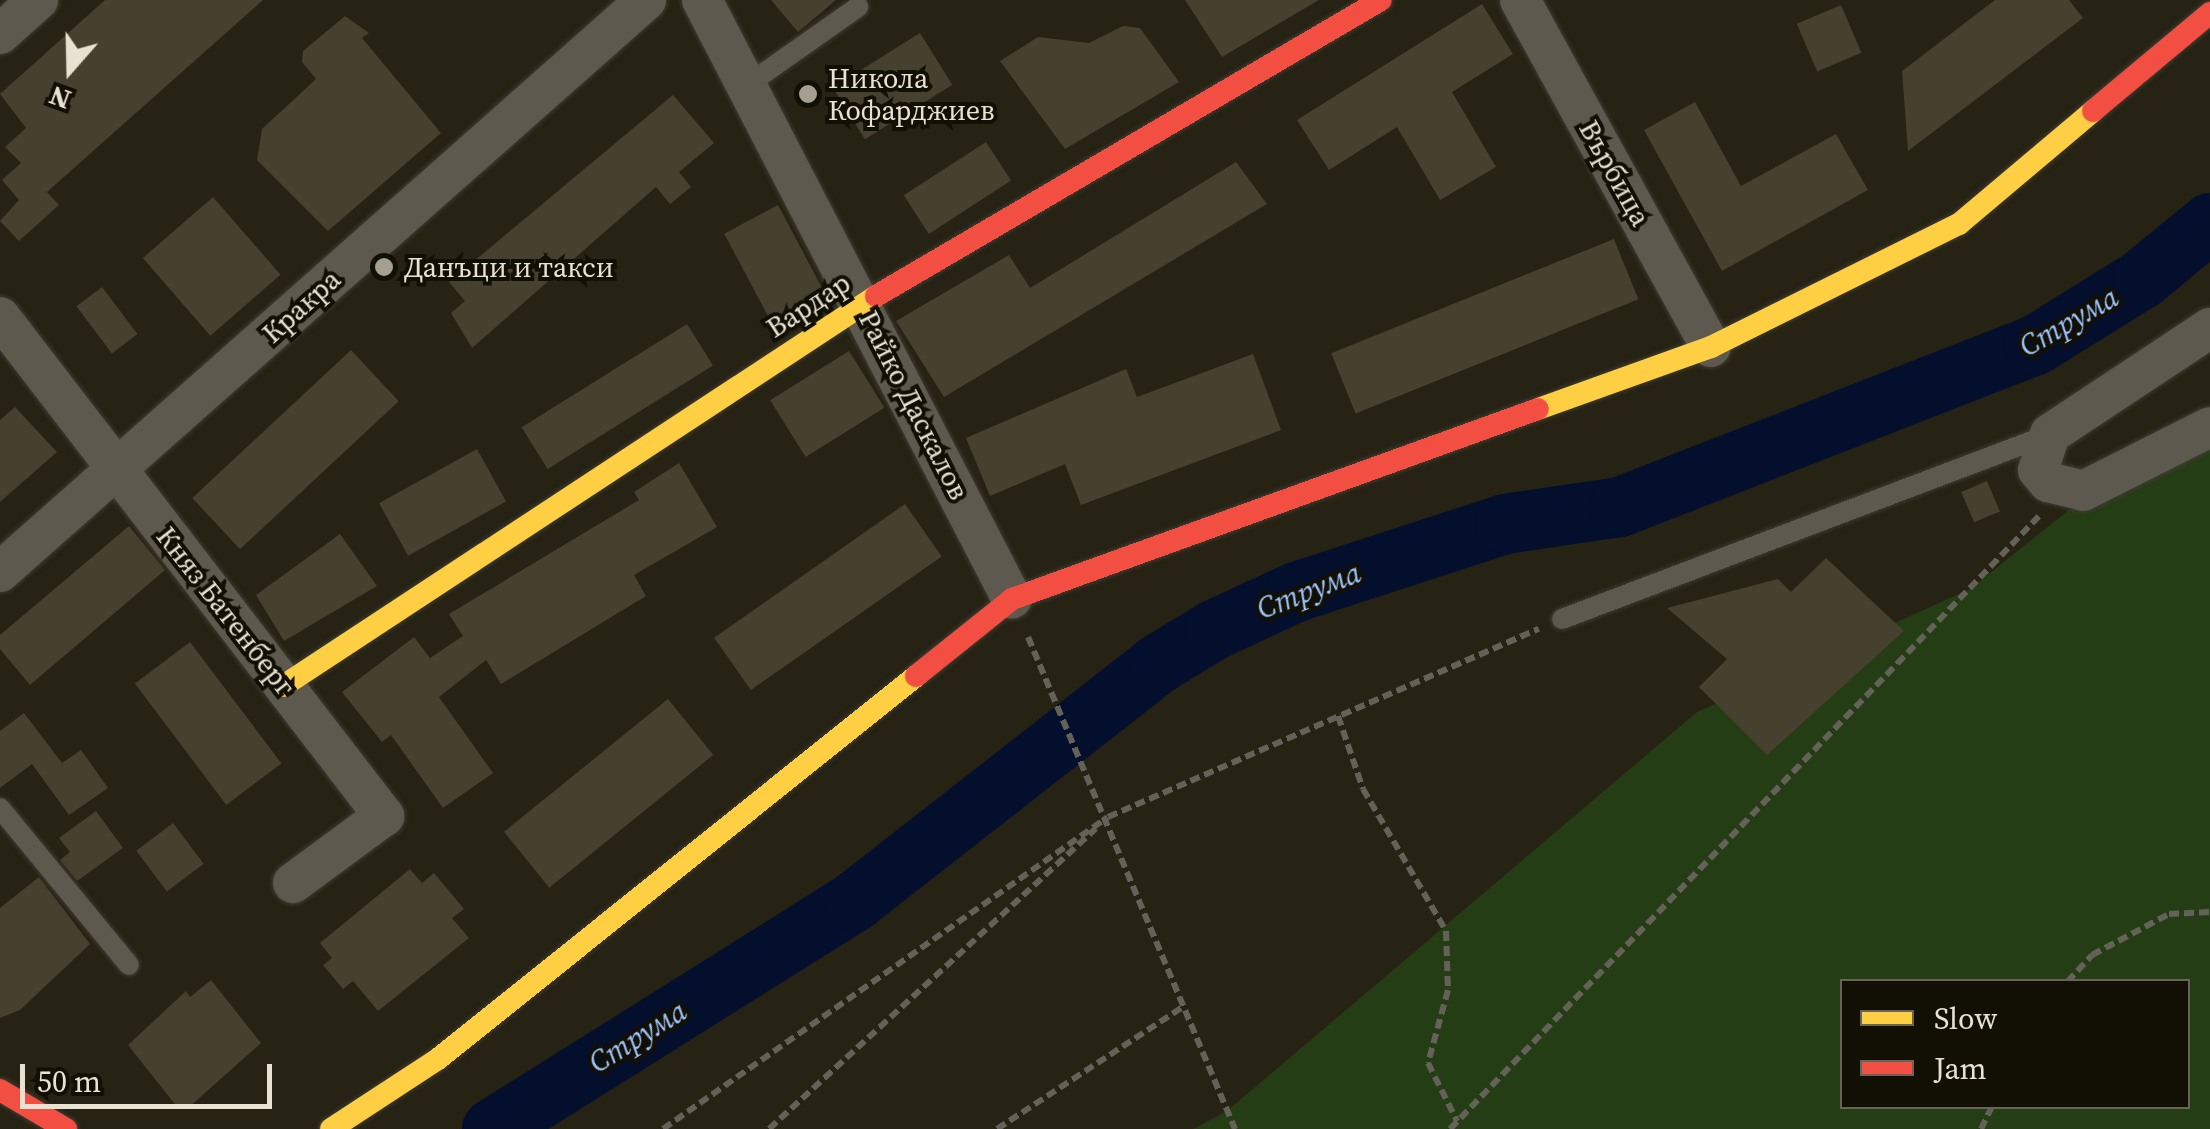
<!DOCTYPE html>
<meta charset="utf-8">
<style>
body{margin:0}
#map{position:relative;width:2210px;height:1129px;overflow:hidden;background:#262214;font-family:"Source Serif 4",serif}
div>[style]{position:absolute}
.green>*{inset:0;background:#253d14}
.river>*{height:60px;margin:-30px;padding:0 30px;transform-origin:30px;border-radius:30px;background:#030f2d}
.building>*{inset:0;background:#46402f;transform-origin:0 0}
.path>*{height:6px;margin-top:-3px;transform-origin:0;background:repeating-linear-gradient(90deg,#646158 0 10px,transparent 0 15px)}
.roads{filter:drop-shadow(0 0 2px #3e3b31) drop-shadow(0 0 2px #3e3b31)}
.lane>*{height:20px;margin:-10px;padding:0 10px;transform-origin:10px;border-radius:10px;background:#5d594f}
.street>*{height:40px;margin:-20px;padding:0 20px;transform-origin:20px;border-radius:20px;background:#5d594f}
.slow>*{height:22px;margin:-11px;padding:0 11px;transform-origin:11px;border-radius:11px;background:#ffcf43}
.jam>*{height:22px;margin:-11px;padding:0 11px;transform-origin:11px;border-radius:11px;background:#f24e42}
.dots>*{width:28px;height:28px;translate:-50% -50%;box-sizing:border-box;border:5px solid #120f05;border-radius:50%}
span{translate:-50% -50%;white-space:nowrap;text-align:center;line-height:1.15;-webkit-text-stroke:8px #120f05;paint-order:stroke}
.poi-label{font-size:28px;color:#e8e2d3}
.left{translate:0 -50%;text-align:left}
.street-label{font-size:28px;color:#e8e2d3}
.water-label{font-size:30px;color:#9cc4fe;font-style:italic}
.legend{position:absolute;left:1840px;top:979px;width:350px;height:130px;box-sizing:border-box;background:#120f05;border:2px solid #686357;margin:0;padding:12px 18px;list-style:none;font-size:30px;color:#e8e2d3}
.legend li{display:flex;align-items:center;gap:20px;height:50px}
.legend b{width:50px;border:2px solid #686357}
.north{position:absolute;left:20px;top:20px;width:100px;height:100px;-webkit-text-stroke:8px #120f05;paint-order:stroke;rotate:200deg;font-size:28px;font-weight:700;line-height:40px;text-align:center;color:#e8e2d3}
.north::after{content:'';display:block;margin:auto;width:35px;height:45px;background:#e8e2d3;clip-path:polygon(50% 0,100% 100%,50% 72%,0 100%)}
.scale{position:absolute;left:20px;top:1064px;width:252px;height:45px;box-sizing:border-box;border:5px solid #e8e2d3;border-top:0;padding-left:12px;font-size:30px;line-height:35px;white-space:nowrap;color:#e8e2d3;-webkit-text-stroke:8px #120f05;paint-order:stroke}
</style>
<div id="map">
<div class="green">
<i style="clip-path:polygon(evenodd,2210px 425px,2210px 1129px,1193px 1129px,1227px 1111px,1697px 712px,1970px 589px,2105px 481px,2210px 425px,1842px 982px,2188px 982px,2188px 1106px,1842px 1106px,1842px 982px)"></i>
</div>
<div class="river">
<i style="left:492px;top:1129px;width:429px;rotate:-32.1deg"></i>
<i style="left:855px;top:901px;width:385px;rotate:-38deg"></i>
<i style="left:1158px;top:664px;width:66px;rotate:-31.3deg"></i>
<i style="left:1214px;top:630px;width:90px;rotate:-24.9deg"></i>
<i style="left:1296px;top:592px;width:220px;rotate:-18deg"></i>
<i style="left:1505px;top:524px;width:116px;rotate:-8.4deg"></i>
<i style="left:1620px;top:507px;width:444px;rotate:-21.3deg"></i>
<i style="left:2034px;top:346px;width:127px;rotate:-31.8deg"></i>
<i style="left:2142px;top:279px;width:88px;rotate:-39.5deg"></i>
</div>
<div class="building">
<i style="clip-path:polygon(105px 0,263px 0,47px 192px,59px 205px,19px 241px,0 221px,19px 200px,2px 180px,21px 163px,5px 147px,26px 128px,0 94px)"></i>
<i style="clip-path:polygon(771px 0,836px 0,798px 32px)"></i>
<i style="clip-path:polygon(1185px 0,1319px 0,1222px 57px)"></i>
<i style="clip-path:polygon(1995px 0,2069px 0,2083px 18px,1908px 151px,1902px 71px)"></i>
<i style="clip-path:polygon(1482px 4px,1513px 54px,1452px 92px,1496px 167px,1440px 200px,1397px 127px,1329px 170px,1297px 120px)"></i>
<i style="left:1841px;top:5px;width:52px;height:48px;rotate:67deg"></i>
<i style="clip-path:polygon(345px 16px,369px 33px,362px 38px,441px 133px,328px 231px,257px 160px,262px 129px,316px 79px,302px 62px,303px 51px)"></i>
<i style="clip-path:polygon(1123px 26px,1140px 28px,1179px 82px,1065px 149px,1000px 61px,1038px 37px,1089px 43px)"></i>
<i style="left:920px;top:33px;width:61px;height:103px;rotate:58deg"></i>
<i style="clip-path:polygon(673px 95px,714px 143px,679px 172px,691px 187px,670px 204px,656px 187px,472px 348px,451px 313px,465px 301px,449px 282px)"></i>
<i style="clip-path:polygon(1695px 102px,1741px 186px,1836px 134px,1868px 190px,1722px 271px,1644px 130px)"></i>
<i style="left:986px;top:142px;width:46px;height:98px;rotate:57deg"></i>
<i style="clip-path:polygon(1236px 162px,1267px 204px,944px 397px,896px 321px,1009px 255px,1030px 288px)"></i>
<i style="left:213px;top:197px;width:103px;height:93px;rotate:49deg"></i>
<i style="left:778px;top:205px;width:99px;height:61px;rotate:62deg"></i>
<i style="left:1614px;top:239px;width:65px;height:305px;rotate:68deg"></i>
<i style="left:102px;top:287px;width:59px;height:32px;rotate:53deg"></i>
<i style="left:687px;top:324px;width:49px;height:195px;rotate:58deg"></i>
<i style="left:351px;top:350px;width:70px;height:217px;rotate:47deg"></i>
<i style="left:849px;top:351px;width:67px;height:93px;rotate:58deg"></i>
<i style="clip-path:polygon(1253px 354px,1281px 430px,1081px 505px,1065px 464px,990px 496px,966px 438px,1126px 369px,1137px 397px)"></i>
<i style="clip-path:polygon(15px 407px,57px 452px,0 502px,0 420px)"></i>
<i style="left:477px;top:449px;width:60px;height:112px;rotate:61deg"></i>
<i style="clip-path:polygon(679px 463px,717px 527px,634px 575px,646px 596px,501px 684px,486px 660px,439px 697px,493px 773px,443px 808px,391px 735px,382px 742px,342px 692px,414px 637px,430px 658px,463px 636px,449px 614px,639px 500px,634px 492px)"></i>
<i style="left:1987px;top:481px;width:33px;height:28px;rotate:67deg"></i>
<i style="left:905px;top:504px;width:64px;height:233px;rotate:55deg"></i>
<i style="clip-path:polygon(129px 526px,165px 570px,30px 685px,0 649px,0 635px)"></i>
<i style="clip-path:polygon(340px 534px,377px 586px,284px 641px,256px 595px)"></i>
<i style="clip-path:polygon(1826px 558px,1904px 631px,1767px 755px,1699px 687px,1727px 659px,1667px 608px,1778px 579px,1791px 592px)"></i>
<i style="left:190px;top:642px;width:152px;height:69px;rotate:53deg"></i>
<i style="left:668px;top:699px;width:72px;height:211px;rotate:51deg"></i>
<i style="clip-path:polygon(24px 713px,62px 763px,81px 750px,108px 788px,69px 815px,32px 764px,0 788px,0 731px)"></i>
<i style="clip-path:polygon(96px 811px,123px 848px,77px 881px,60px 860px,70px 852px,59px 838px)"></i>
<i style="left:173px;top:823px;width:51px;height:46px;rotate:53deg"></i>
<i style="clip-path:polygon(410px 869px,422px 883px,434px 873px,464px 909px,452px 918px,469px 938px,378px 1011px,353px 981px,343px 989px,323px 965px,332px 958px,320px 943px)"></i>
<i style="clip-path:polygon(39px 877px,90px 944px,20px 1010px,0 1018px,0 908px)"></i>
<i style="clip-path:polygon(211px 980px,261px 1043px,188px 1108px,178px 1108px,128px 1045px,186px 991px,190px 997px)"></i>
</div>
<div class="path">
<i style="left:1028px;top:637px;width:534px;rotate:67.18deg"></i>
<i style="left:1338px;top:716px;width:77px;rotate:71.1deg"></i>
<i style="left:1363px;top:789px;width:164px;rotate:59.7deg"></i>
<i style="left:1446px;top:931px;width:59px;rotate:88.1deg"></i>
<i style="left:1448px;top:990px;width:76px;rotate:105.3deg"></i>
<i style="left:1428px;top:1063px;width:65px;rotate:63.4deg"></i>
<i style="left:2067px;top:982px;width:37px;rotate:-47deg"></i>
<i style="left:2092px;top:955px;width:87px;rotate:-28deg"></i>
<i style="left:2169px;top:914px;width:41px;rotate:-2.8deg"></i>
<i style="left:663px;top:1129px;width:543px;rotate:-35.04deg"></i>
<i style="left:1108px;top:817px;width:470px;rotate:-23.6deg"></i>
<i style="left:769px;top:1129px;width:444px;rotate:-42.6deg"></i>
<i style="left:997px;top:1129px;width:224px;rotate:-33.3deg"></i>
<i style="left:1450px;top:1129px;width:853px;rotate:-46.14deg"></i>
<i style="left:1981px;top:1129px;width:25px;rotate:-64deg"></i>
</div>
<div class="roads">
<div class="lane">
<i style="left:747px;top:85px;width:136px;rotate:-35.1deg"></i>
<i style="left:1562px;top:619px;width:520px;rotate:-20.74deg"></i>
<i style="left:0;top:808px;width:203px;rotate:50.6deg"></i>
</div>
<div class="street">
<i style="left:702px;top:0;width:674px;rotate:62.64deg"></i>
<i style="left:1520px;top:0;width:396px;rotate:61.2deg"></i>
<i style="left:0;top:34px;width:51px;rotate:-41.8deg"></i>
<i style="left:0;top:317px;width:630px;rotate:52.42deg"></i>
<i style="left:384px;top:816px;width:113px;rotate:143.6deg"></i>
<i style="left:2210px;top:328px;width:192px;rotate:146.5deg"></i>
<i style="left:2050px;top:434px;width:38px;rotate:108deg"></i>
<i style="left:2038px;top:470px;width:16px;rotate:50deg"></i>
<i style="left:2048px;top:482px;width:36px;rotate:14deg"></i>
<i style="left:2083px;top:491px;width:142px;rotate:-26.7deg"></i>
<i style="left:0;top:572px;width:863px;rotate:-41.52deg"></i>
</div>
<div class="slow">
<i style="left:1538px;top:409px;width:184px;rotate:-19.7deg"></i>
<i style="left:1711px;top:347px;width:277px;rotate:-26.4deg"></i>
<i style="left:1959px;top:224px;width:175px;rotate:-40.1deg"></i>
<i style="left:283px;top:686px;width:710px;rotate:-33.33deg"></i>
<i style="left:331px;top:1129px;width:128px;rotate:-33.2deg"></i>
<i style="left:438px;top:1059px;width:613px;rotate:-38.7deg"></i>
</div>
<div class="jam">
<i style="left:2093px;top:111px;width:153px;rotate:-39.9deg"></i>
<i style="left:876px;top:296px;width:585px;rotate:-30.38deg"></i>
<i style="left:916px;top:676px;width:123px;rotate:-38.7deg"></i>
<i style="left:1012px;top:599px;width:559px;rotate:-19.86deg"></i>
<i style="left:0;top:1090px;width:77px;rotate:30.6deg"></i>
</div>
</div>
<div class="dots">
<i style="left:808px;top:94px;background:#a49f90"></i>
<i style="left:384px;top:267px;background:#a49f90"></i>
</div>
<div class="poi-label">
<span class="left" style="left:828px;top:94px">Никола<br>Кофарджиев</span>
<span class="left" style="left:404px;top:267px">Данъци и такси</span>
</div>
<div class="street-label">
<span style="left:1615px;top:173px;rotate:61deg">Върбица</span>
<span style="left:808px;top:305px;rotate:-33deg">Вардар</span>
<span style="left:301px;top:306px;rotate:-42deg">Кракра</span>
<span style="left:914px;top:405px;rotate:63deg">Райко Даскалов</span>
<span style="left:226px;top:611px;rotate:52deg">Княз Батенберг</span>
</div>
<div class="water-label">
<span style="left:2069px;top:322px;rotate:-30deg">Струма</span>
<span style="left:1309px;top:591px;rotate:-21deg">Струма</span>
<span style="left:638px;top:1037px;rotate:-32deg">Струма</span>
</div>
<ul class="legend">
<li><b style="height:12px;background:#ffcf43"></b>Slow</li>
<li><b style="height:12px;background:#f24e42"></b>Jam</li>
</ul>
<div class="north">N</div>
<div class="scale">50 m</div>
</div>
